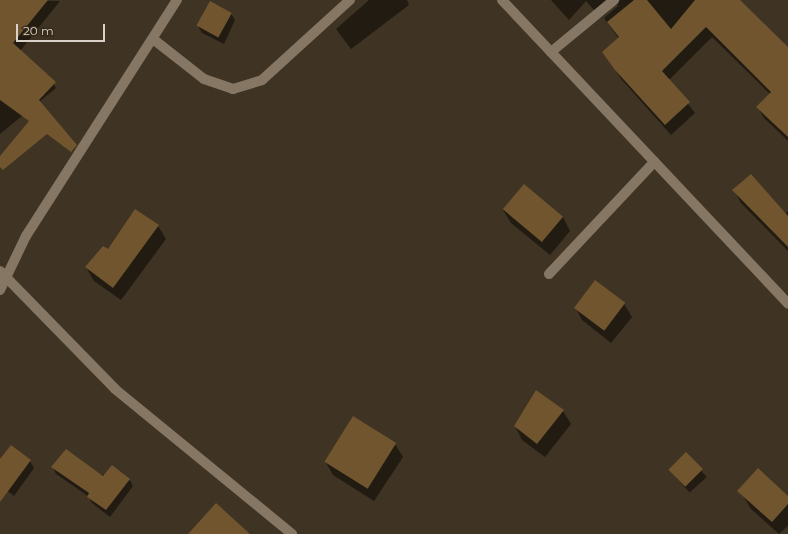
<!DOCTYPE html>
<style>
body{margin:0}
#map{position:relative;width:788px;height:534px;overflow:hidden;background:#3f3323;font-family:Montserrat,sans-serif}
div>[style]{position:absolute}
.shadow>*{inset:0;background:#0007;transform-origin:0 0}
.building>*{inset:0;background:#70552f;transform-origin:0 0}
.minor>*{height:10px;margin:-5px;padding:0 5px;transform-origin:5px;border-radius:5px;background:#857764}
span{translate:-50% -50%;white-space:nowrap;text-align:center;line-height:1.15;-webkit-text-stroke:3px #352919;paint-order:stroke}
.scale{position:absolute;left:16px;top:24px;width:89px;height:18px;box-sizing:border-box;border:2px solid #dad2c8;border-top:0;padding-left:5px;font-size:12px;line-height:14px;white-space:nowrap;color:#dad2c8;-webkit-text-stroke:3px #352919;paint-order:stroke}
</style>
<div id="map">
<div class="shadow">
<i style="clip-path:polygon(6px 0,60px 1px,20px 51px,50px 78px,56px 88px,0 134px,0 7px)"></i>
<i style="clip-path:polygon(369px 0,407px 0,409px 5px,351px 49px,336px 29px)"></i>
<i style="clip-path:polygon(551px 0,738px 0,788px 49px,788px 141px,764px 118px,758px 108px,770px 94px,712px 37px,669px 80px,695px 113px,671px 135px,622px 80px,603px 52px,619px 39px,604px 18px,619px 5px,616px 5px,601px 18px,586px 1px,569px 20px)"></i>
<i style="clip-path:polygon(231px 13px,235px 20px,224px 44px,202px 33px,198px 26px)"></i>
<i style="clip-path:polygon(734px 190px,785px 214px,788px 211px,788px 251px,741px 203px)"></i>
<i style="clip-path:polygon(503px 210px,563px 217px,570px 231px,550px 255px,511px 223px)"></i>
<i style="clip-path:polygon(158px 226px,166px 239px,121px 300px,94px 281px,86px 267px,108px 251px)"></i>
<i style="clip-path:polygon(624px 304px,632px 317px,611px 343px,582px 320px,575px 307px)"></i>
<i style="clip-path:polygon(563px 411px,571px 424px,545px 457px,522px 440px,515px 426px)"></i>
<i style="clip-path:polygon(395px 444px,403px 457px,374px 501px,333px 475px,325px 461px)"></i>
<i style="clip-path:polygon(11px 446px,30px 461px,34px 468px,14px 496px,0 485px,0 461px)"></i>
<i style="left:686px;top:454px;width:31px;height:23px;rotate:48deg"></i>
<i style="clip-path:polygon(53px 467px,129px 479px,133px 486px,110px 517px,92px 503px,88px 496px,56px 474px)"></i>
<i style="clip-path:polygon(743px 496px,788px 497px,788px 526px,779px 534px,751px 509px)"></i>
</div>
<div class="building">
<i style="clip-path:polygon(0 0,48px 0,13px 43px,56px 82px,39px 100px,77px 145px,71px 152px,47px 134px,3px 170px,0 167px,0 156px,29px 121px,0 100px)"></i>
<i style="clip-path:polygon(634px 0,647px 0,671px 29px,695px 0,740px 0,788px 47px,788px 137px,756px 107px,771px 92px,706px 27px,662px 71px,690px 102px,665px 125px,615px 70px,602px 52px,619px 37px,607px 22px)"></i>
<i style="left:210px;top:1px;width:25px;height:28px;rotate:29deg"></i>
<i style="clip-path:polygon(751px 174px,788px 216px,788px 247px,732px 190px)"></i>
<i style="left:524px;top:184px;width:51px;height:33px;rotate:40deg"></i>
<i style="clip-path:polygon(135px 209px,159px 225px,113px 288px,85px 267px,103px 246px,108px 249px)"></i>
<i style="left:595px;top:280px;width:38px;height:35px;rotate:37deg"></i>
<i style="clip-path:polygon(536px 390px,564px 410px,537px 444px,514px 426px)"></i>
<i style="left:353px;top:416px;width:51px;height:54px;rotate:32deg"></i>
<i style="clip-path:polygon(11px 445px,31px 460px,0 502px,0 459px)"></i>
<i style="clip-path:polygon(66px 449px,103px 476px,112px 465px,130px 479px,106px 510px,87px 497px,89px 493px,51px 467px)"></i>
<i style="left:686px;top:452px;width:24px;height:25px;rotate:45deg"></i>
<i style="clip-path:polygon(758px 468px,788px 496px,788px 504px,772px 522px,737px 491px)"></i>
<i style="clip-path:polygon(216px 503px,250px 534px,188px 534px)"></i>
</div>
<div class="minor">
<i style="left:502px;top:0;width:417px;rotate:46.7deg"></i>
<i style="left:153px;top:39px;width:65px;rotate:38.1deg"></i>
<i style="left:204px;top:79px;width:31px;rotate:19deg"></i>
<i style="left:233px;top:89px;width:30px;rotate:-17deg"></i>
<i style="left:262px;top:80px;width:119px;rotate:-42.3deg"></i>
<i style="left:551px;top:52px;width:82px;rotate:-39.5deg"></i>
<i style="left:0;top:271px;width:165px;rotate:45.7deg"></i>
<i style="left:115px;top:389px;width:229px;rotate:39.3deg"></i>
<i style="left:549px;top:274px;width:154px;rotate:-46.8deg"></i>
<i style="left:0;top:290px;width:60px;rotate:-64.3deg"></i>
<i style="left:26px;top:236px;width:280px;rotate:-57.4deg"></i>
</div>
<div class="scale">20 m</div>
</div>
